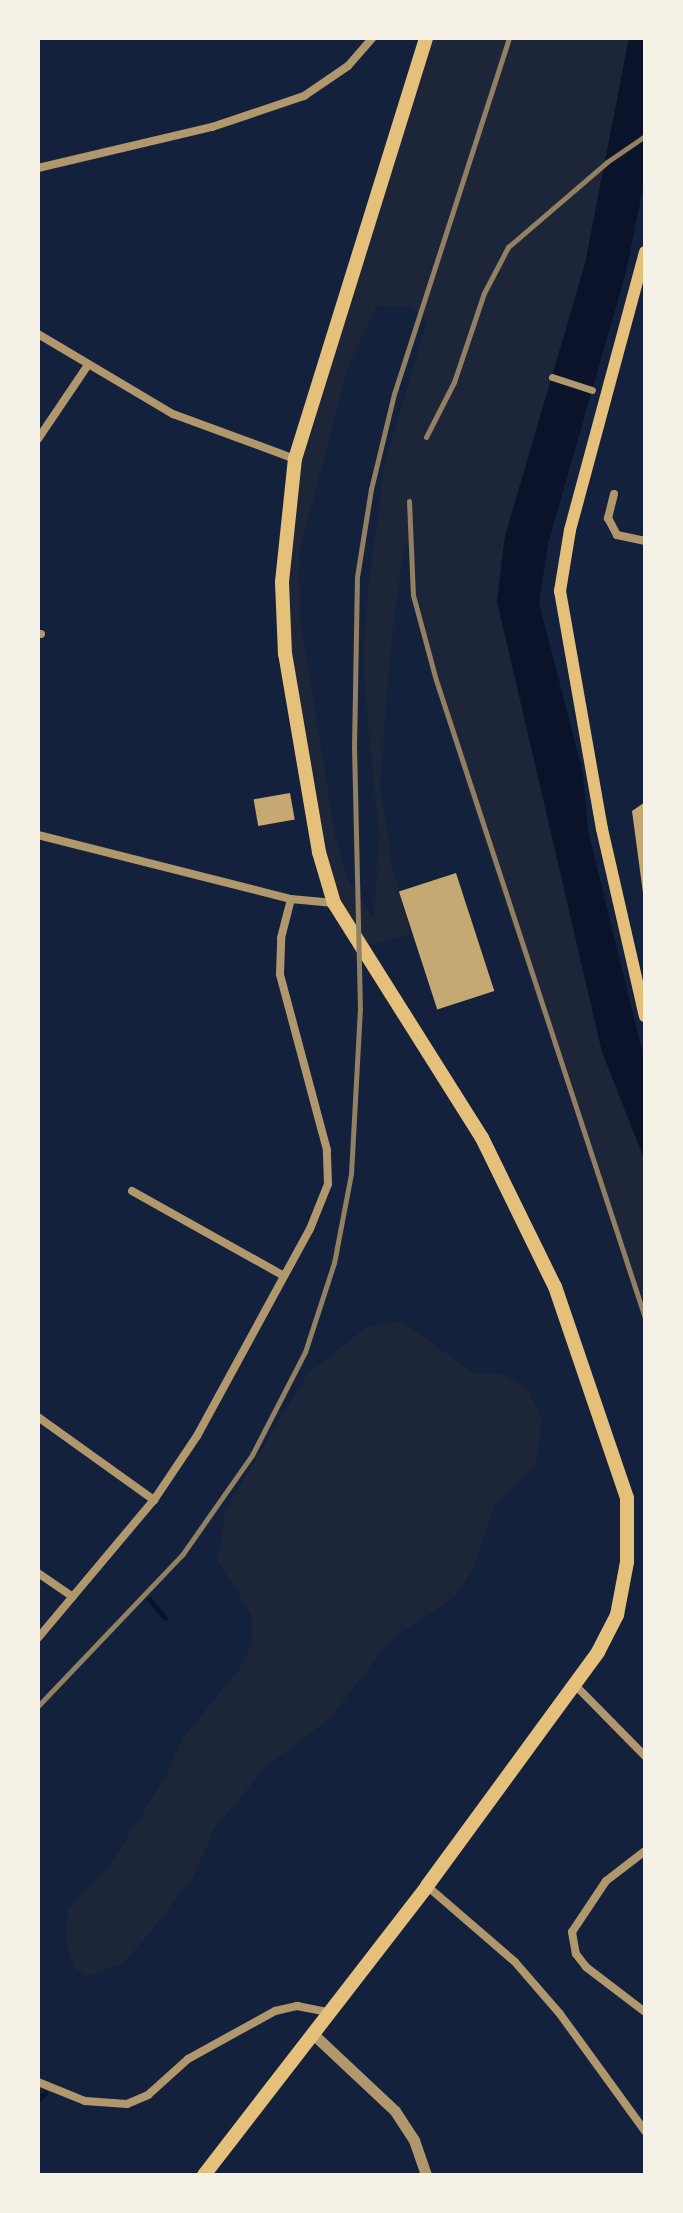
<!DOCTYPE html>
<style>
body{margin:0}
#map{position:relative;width:683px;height:2213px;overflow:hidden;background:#14213d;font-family:"Source Sans 3",sans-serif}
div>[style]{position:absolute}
.green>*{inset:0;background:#1d2539}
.water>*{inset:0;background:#0b132b}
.stream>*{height:5px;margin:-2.5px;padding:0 2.5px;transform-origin:2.5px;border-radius:2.5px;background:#0b132b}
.building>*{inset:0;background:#c6a872;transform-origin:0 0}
.pedestrian>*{height:7px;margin:-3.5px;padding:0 3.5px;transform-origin:3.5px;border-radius:3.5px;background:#b1986c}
.minor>*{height:8px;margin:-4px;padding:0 4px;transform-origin:4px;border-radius:4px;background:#b1986c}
.tertiary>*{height:11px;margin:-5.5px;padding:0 5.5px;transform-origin:5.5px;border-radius:5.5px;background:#b1986c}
.secondary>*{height:12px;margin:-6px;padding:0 6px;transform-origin:6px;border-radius:6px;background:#e5c07b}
.primary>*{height:14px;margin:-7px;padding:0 7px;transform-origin:7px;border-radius:7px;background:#e5c07b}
.rail>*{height:5px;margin:-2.5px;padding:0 2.5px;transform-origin:2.5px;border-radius:2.5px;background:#918062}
span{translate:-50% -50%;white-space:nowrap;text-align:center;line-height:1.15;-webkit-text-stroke:8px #f6f1e7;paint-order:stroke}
.frame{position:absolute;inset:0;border:40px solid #f6f1e7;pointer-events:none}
</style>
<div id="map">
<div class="green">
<i style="clip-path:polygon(evenodd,426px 38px,629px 38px,585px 264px,505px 536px,497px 601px,602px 1052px,645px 1161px,645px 1318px,467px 789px,413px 595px,410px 536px,403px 553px,391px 645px,380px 784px,392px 865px,411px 934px,360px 948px,334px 903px,285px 654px,289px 490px,426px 38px,376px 306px,412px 307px,427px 321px,385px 463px,368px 589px,363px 667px,379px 836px,374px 919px,349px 882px,336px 841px,300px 618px,299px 553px,349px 364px,376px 306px)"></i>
<i style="clip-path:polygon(402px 1321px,473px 1373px,502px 1374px,527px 1388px,542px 1419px,536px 1464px,494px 1506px,473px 1569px,457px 1595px,392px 1638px,331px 1717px,265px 1768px,214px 1829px,194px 1875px,149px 1934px,122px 1964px,87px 1976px,74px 1969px,66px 1940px,68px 1909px,112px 1862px,165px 1777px,183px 1738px,239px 1669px,252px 1643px,251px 1614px,218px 1561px,225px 1511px,308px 1373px,367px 1327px)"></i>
</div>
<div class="water">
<i style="clip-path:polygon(629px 38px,645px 38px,645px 178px,626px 272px,548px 544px,539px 603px,583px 773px,588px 831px,645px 1062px,645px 1161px,602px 1052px,497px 601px,505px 536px,585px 264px)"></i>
</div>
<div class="stream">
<i style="left:149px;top:1599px;width:25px;rotate:50deg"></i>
<i style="left:38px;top:2100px;width:10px;rotate:-45deg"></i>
</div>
<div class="building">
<i style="left:290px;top:793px;width:27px;height:37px;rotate:80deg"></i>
<i style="clip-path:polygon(645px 802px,645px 893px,643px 893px,632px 811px)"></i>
<i style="left:456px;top:873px;width:124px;height:60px;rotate:72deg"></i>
</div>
<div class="pedestrian">
<i style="left:552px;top:377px;width:42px;rotate:18deg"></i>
</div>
<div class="minor">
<i style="left:38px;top:168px;width:179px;rotate:-13.3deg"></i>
<i style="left:212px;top:127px;width:97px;rotate:-18.6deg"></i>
<i style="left:304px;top:96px;width:53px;rotate:-34.3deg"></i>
<i style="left:348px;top:66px;width:37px;rotate:-49deg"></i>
<i style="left:38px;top:334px;width:157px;rotate:30.7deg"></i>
<i style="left:173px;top:414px;width:130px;rotate:20.2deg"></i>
<i style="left:38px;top:439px;width:89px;rotate:-56deg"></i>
<i style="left:614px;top:494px;width:25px;rotate:104deg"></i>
<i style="left:608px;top:518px;width:19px;rotate:62deg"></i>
<i style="left:617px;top:535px;width:29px;rotate:12deg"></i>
<i style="left:38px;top:634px;width:3px"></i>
<i style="left:38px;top:835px;width:261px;rotate:14.2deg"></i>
<i style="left:291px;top:899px;width:43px;rotate:5.3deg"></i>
<i style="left:132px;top:1191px;width:174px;rotate:29.2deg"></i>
<i style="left:38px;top:1417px;width:143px;rotate:35.6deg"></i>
<i style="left:38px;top:1573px;width:42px;rotate:34.4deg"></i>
<i style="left:38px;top:1638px;width:180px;rotate:-50deg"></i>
<i style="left:154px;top:1500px;width:77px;rotate:-56.1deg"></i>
<i style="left:197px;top:1436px;width:236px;rotate:-61.4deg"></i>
<i style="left:310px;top:1229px;width:48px;rotate:-68.2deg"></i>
<i style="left:328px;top:1184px;width:34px;rotate:-92deg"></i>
<i style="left:327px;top:1150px;width:182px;rotate:-105deg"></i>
<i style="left:280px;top:974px;width:36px;rotate:-88deg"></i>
<i style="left:281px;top:938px;width:40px;rotate:-75.6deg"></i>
<i style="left:575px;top:1685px;width:100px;rotate:45.4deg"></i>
<i style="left:645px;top:1851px;width:49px;rotate:142.4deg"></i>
<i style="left:606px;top:1881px;width:61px;rotate:123.7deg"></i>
<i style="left:572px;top:1932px;width:22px;rotate:80deg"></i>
<i style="left:576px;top:1954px;width:16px;rotate:52deg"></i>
<i style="left:586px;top:1967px;width:74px;rotate:37.3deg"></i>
<i style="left:427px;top:1886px;width:116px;rotate:40.8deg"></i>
<i style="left:515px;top:1962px;width:69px;rotate:49.1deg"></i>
<i style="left:560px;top:2014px;width:145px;rotate:54deg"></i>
<i style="left:38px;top:2082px;width:51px;rotate:22deg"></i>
<i style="left:85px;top:2101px;width:42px;rotate:4.1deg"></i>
<i style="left:127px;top:2104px;width:23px;rotate:-23deg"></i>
<i style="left:148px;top:2095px;width:54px;rotate:-42deg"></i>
<i style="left:188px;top:2059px;width:99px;rotate:-28.9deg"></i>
<i style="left:275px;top:2011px;width:23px;rotate:-13deg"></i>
<i style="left:297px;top:2006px;width:32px;rotate:11deg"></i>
</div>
<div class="tertiary">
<i style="left:312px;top:2033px;width:114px;rotate:43.2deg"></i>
<i style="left:395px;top:2111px;width:35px;rotate:57deg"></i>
<i style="left:414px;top:2140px;width:37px;rotate:71deg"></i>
</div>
<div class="secondary">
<i style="left:645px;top:252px;width:288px;rotate:105.1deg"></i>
<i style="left:570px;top:530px;width:62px;rotate:99.3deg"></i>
<i style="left:560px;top:591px;width:242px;rotate:80deg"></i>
<i style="left:602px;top:829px;width:192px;rotate:77.1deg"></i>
</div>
<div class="primary">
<i style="left:204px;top:2175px;width:365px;rotate:-52.3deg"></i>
<i style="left:427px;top:1886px;width:290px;rotate:-53.8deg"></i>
<i style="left:598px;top:1652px;width:42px;rotate:-62.8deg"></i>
<i style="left:617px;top:1615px;width:54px;rotate:-79.3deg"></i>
<i style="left:627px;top:1562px;width:64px;rotate:-90deg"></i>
<i style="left:627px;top:1498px;width:223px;rotate:-108.8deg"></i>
<i style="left:555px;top:1287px;width:166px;rotate:-116.1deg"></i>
<i style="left:482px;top:1138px;width:278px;rotate:-122.2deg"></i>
<i style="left:334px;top:903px;width:53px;rotate:-106.4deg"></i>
<i style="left:319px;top:852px;width:201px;rotate:-99.7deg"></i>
<i style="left:285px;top:654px;width:72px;rotate:-92.4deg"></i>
<i style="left:282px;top:582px;width:124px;rotate:-84deg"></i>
<i style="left:295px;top:459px;width:441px;rotate:-72.7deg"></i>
</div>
<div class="rail">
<i style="left:426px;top:437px;width:62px;rotate:-63deg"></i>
<i style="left:454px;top:382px;width:94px;rotate:-71.4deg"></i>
<i style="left:484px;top:293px;width:52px;rotate:-62.4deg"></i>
<i style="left:508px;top:247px;width:130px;rotate:-40.6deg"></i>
<i style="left:607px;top:162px;width:46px;rotate:-34.4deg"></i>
<i style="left:409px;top:501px;width:94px;rotate:87.6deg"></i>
<i style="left:413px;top:595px;width:88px;rotate:74.9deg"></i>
<i style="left:436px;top:680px;width:671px;rotate:71.86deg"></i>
<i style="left:38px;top:1706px;width:209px;rotate:-46.4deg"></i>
<i style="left:182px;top:1555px;width:122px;rotate:-55deg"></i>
<i style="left:252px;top:1455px;width:116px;rotate:-62.8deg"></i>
<i style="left:305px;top:1352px;width:94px;rotate:-72deg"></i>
<i style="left:334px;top:1263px;width:91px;rotate:-79.2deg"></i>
<i style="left:351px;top:1174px;width:164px;rotate:-86.9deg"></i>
<i style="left:360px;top:1010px;width:262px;rotate:-91.3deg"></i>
<i style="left:354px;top:748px;width:171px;rotate:-89deg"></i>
<i style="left:357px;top:577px;width:89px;rotate:-81deg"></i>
<i style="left:371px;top:489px;width:98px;rotate:-76.4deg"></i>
<i style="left:394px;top:394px;width:374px;rotate:-72.1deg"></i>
</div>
<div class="frame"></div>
</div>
